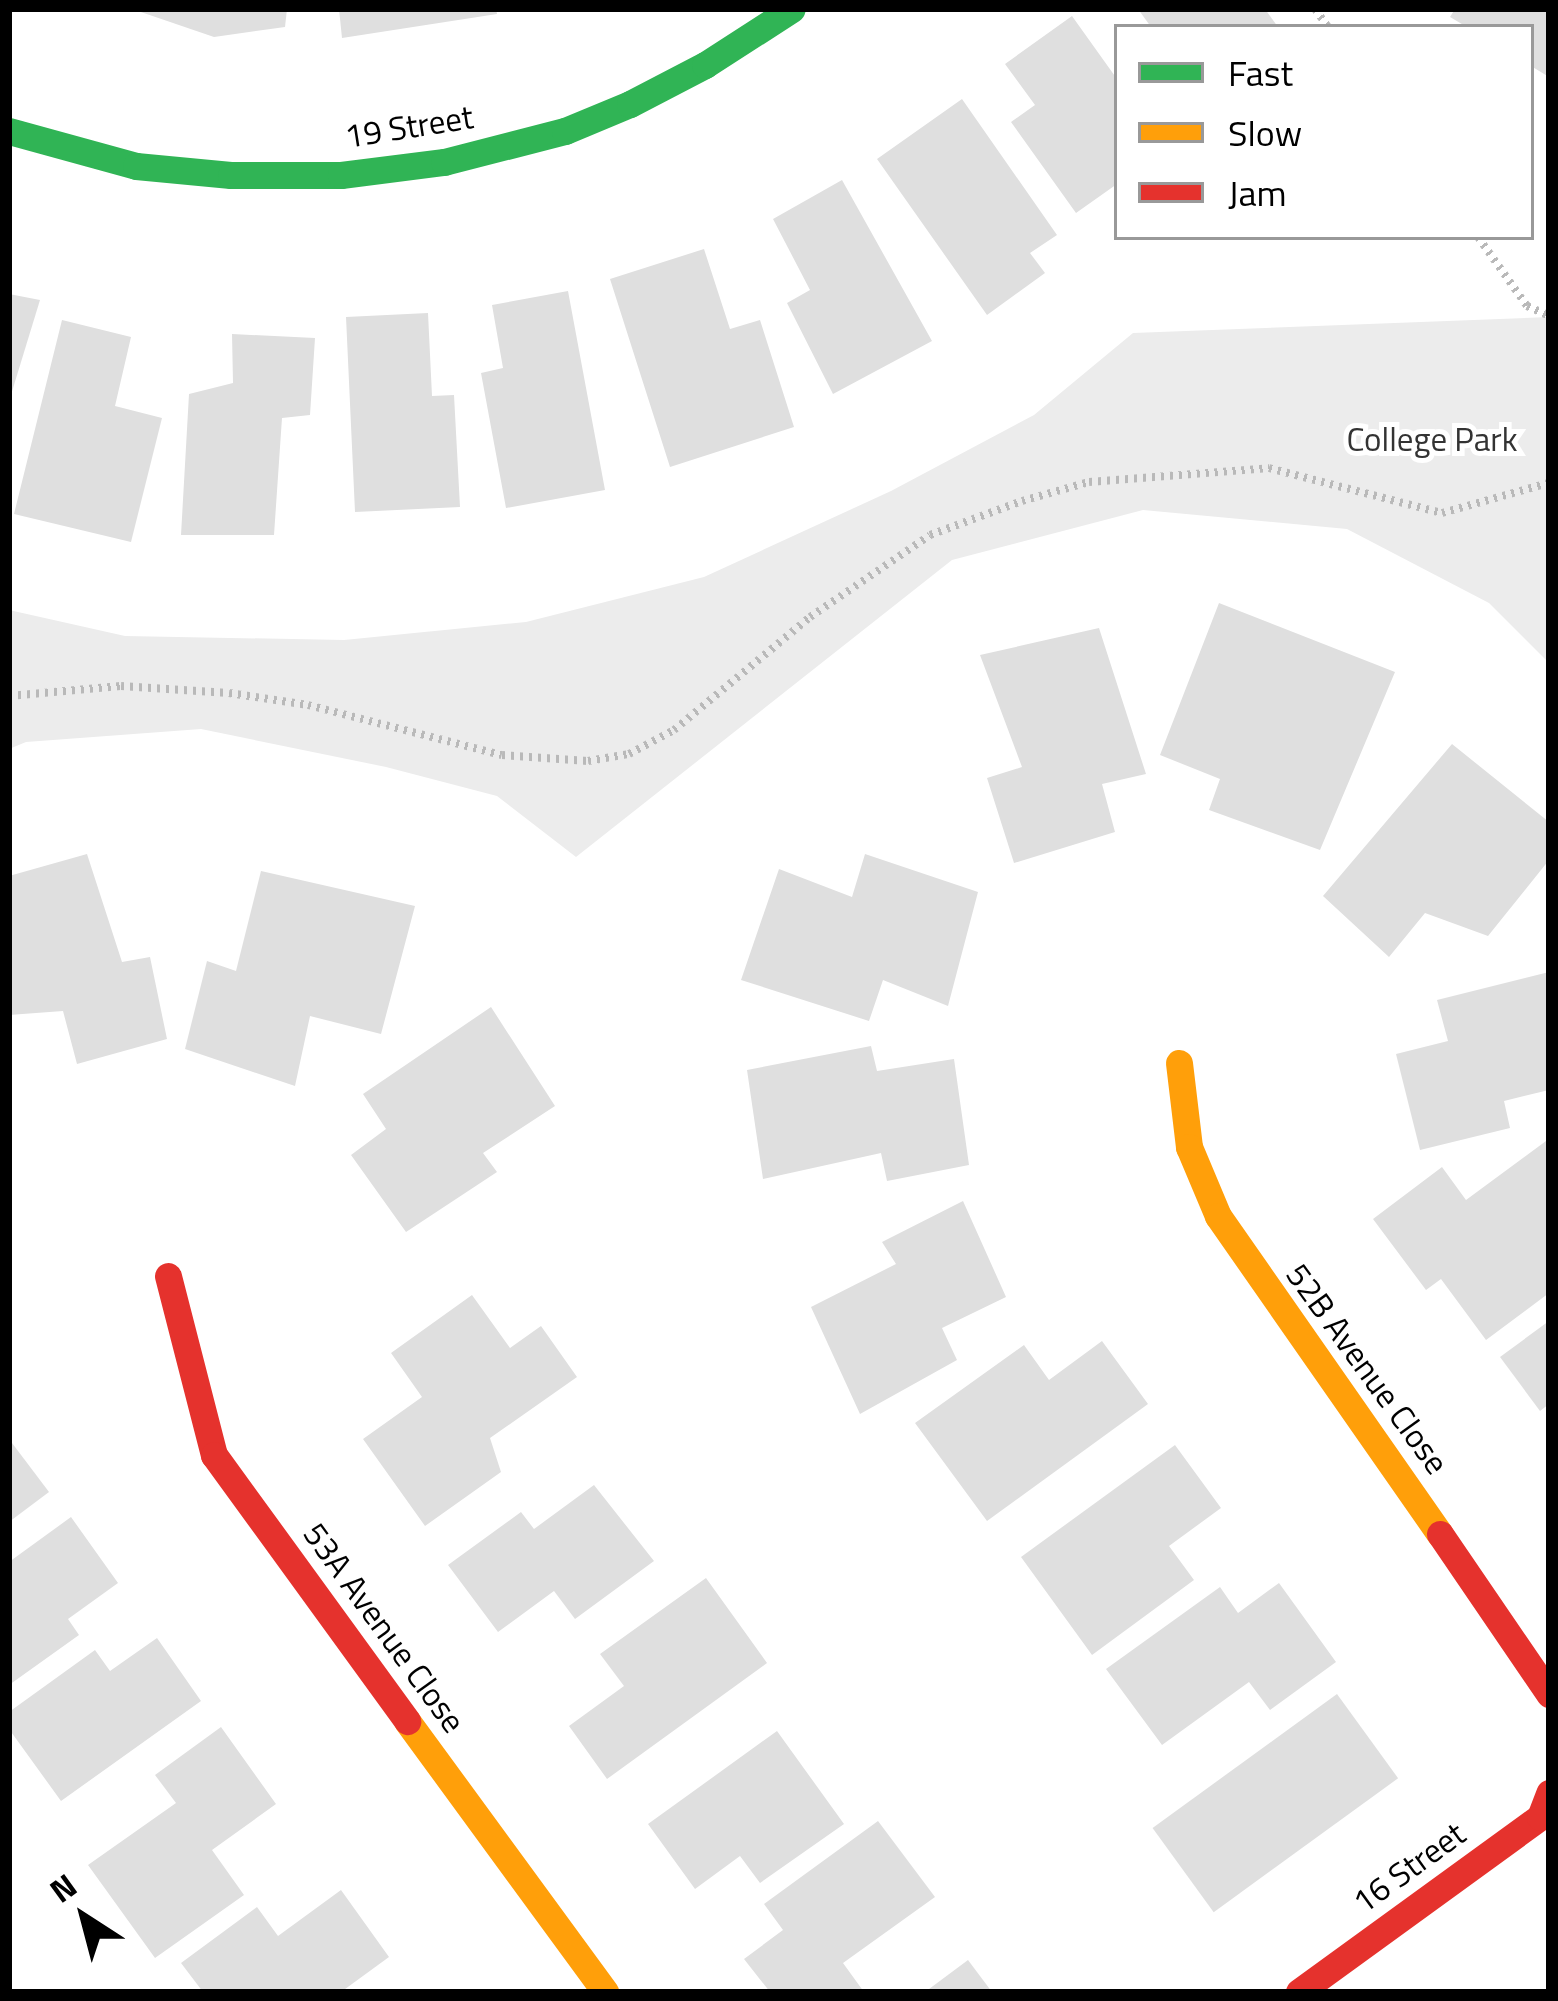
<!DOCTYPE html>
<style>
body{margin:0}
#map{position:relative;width:1558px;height:2001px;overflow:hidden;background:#fff;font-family:"Titillium Web",sans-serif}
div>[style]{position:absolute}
.green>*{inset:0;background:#ececec}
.building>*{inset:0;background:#dfdfdf;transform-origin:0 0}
.path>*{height:8px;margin-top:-4px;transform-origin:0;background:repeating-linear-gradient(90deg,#b9b9b9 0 3px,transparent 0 9px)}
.fast>*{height:27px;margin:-13.5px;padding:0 13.5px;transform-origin:13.5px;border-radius:13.5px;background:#30b455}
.slow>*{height:27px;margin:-13.5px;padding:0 13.5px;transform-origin:13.5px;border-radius:13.5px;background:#ff9f0a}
.jam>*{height:27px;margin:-13.5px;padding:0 13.5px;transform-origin:13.5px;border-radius:13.5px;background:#e5322d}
span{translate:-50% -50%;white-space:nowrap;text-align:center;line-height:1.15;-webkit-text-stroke:10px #fff;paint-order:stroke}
.street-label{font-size:33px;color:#000}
.park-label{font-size:33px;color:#333}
.frame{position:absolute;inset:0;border:12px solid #000;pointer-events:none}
.legend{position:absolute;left:1114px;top:24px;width:420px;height:216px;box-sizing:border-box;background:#fff;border:3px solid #999;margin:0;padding:15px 21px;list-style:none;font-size:36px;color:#000}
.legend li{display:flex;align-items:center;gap:24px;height:60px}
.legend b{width:60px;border:3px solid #999}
.north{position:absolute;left:24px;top:1857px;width:120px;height:120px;-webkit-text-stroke:9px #fff;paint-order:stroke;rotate:324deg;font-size:33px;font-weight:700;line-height:48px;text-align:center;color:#000}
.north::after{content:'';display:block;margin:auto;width:42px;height:54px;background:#000;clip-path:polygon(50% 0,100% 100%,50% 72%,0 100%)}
</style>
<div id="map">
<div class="green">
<i style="clip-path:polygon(1549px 317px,1549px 663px,1489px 603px,1347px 529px,1143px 510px,952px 560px,576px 857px,497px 796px,386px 767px,201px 729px,26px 742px,9px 749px,9px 610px,125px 636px,344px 640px,526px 622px,704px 577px,891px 491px,1034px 415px,1133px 333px)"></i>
</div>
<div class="building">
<i style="clip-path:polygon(287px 9px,285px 27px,214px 37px,135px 10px)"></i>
<i style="clip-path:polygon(339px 9px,496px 9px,497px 14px,342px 38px)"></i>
<i style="clip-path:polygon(1138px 9px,1265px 9px,1278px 27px,1151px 27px)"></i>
<i style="clip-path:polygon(1455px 9px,1549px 9px,1549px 77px,1531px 66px,1531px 27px,1467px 27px,1450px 17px)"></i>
<i style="clip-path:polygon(1072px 16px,1117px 79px,1117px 184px,1076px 213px,1011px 122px,1035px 105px,1005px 64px)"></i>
<i style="clip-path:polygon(962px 99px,1057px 235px,1030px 253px,1045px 273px,987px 315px,877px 159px)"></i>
<i style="clip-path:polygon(842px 180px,932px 341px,833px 394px,787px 303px,810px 290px,773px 219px)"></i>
<i style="clip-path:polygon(704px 249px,730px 329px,760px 320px,794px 427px,670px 467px,610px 279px)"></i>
<i style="clip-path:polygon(568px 291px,605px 490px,506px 508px,481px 373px,503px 368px,492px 305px)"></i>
<i style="clip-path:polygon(9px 294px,40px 300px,10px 398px,9px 398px)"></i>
<i style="clip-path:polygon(428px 313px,432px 396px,454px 395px,460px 507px,355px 512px,346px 317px)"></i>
<i style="clip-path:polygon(62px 320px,131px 337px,115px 406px,162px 418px,131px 542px,14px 514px)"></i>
<i style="clip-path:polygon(232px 334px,315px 338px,310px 415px,282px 418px,274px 535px,181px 535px,189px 394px,233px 383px)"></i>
<i style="clip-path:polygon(1219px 603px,1395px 672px,1320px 850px,1209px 810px,1220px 779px,1160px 755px)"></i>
<i style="clip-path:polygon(1099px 628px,1146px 774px,1102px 784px,1115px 832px,1014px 863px,987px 778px,1022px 767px,980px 655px)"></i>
<i style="clip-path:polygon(1452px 744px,1549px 822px,1549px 860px,1488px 936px,1425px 913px,1389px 957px,1323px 896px)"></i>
<i style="clip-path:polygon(87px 854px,122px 962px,150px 957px,167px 1039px,77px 1064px,63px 1011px,9px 1015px,9px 876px)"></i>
<i style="clip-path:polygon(865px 854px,978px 892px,948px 1006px,883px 980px,869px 1021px,741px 980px,779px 869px,852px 897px)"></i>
<i style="clip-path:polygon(261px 871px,415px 906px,381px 1034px,310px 1016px,295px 1086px,185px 1049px,207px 961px,236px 971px)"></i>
<i style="clip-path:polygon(1549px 972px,1549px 1090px,1504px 1101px,1510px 1128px,1420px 1150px,1396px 1054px,1448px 1041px,1437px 1000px)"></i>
<i style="clip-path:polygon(491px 1007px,555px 1106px,483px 1153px,497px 1172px,406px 1232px,351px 1155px,386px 1129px,363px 1094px)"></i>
<i style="clip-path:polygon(871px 1046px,877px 1071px,954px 1059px,969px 1165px,887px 1181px,881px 1153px,763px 1179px,747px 1070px)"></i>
<i style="clip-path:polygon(1546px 1141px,1549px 1293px,1486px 1340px,1441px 1279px,1426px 1290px,1373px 1219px,1442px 1167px,1466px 1200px)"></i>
<i style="clip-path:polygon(963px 1201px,1006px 1297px,942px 1328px,957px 1360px,860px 1414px,811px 1307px,896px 1264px,882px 1242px)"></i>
<i style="clip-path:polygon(472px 1295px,510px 1348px,541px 1326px,577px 1377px,490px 1438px,501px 1472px,425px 1526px,363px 1439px,422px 1397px,391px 1353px)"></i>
<i style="clip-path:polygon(1549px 1321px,1549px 1404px,1540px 1411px,1500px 1357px)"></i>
<i style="clip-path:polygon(1102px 1341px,1148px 1404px,987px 1521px,915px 1423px,1024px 1345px,1049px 1380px)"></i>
<i style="clip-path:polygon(9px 1439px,49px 1492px,9px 1522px)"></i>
<i style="clip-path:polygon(1175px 1445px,1221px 1508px,1169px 1546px,1194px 1580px,1092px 1655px,1021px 1557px)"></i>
<i style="clip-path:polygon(594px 1485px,654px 1561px,575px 1619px,554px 1591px,498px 1632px,448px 1565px,521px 1512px,534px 1529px)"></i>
<i style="clip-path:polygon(71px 1517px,118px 1583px,68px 1619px,79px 1635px,9px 1685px,9px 1562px)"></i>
<i style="clip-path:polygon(706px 1578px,767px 1663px,607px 1779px,569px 1726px,624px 1686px,600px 1654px)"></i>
<i style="clip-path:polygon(1279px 1583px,1336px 1662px,1270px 1710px,1249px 1682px,1162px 1745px,1106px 1669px,1220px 1587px,1238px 1613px)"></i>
<i style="clip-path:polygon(157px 1638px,201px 1701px,61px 1801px,9px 1729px,9px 1712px,95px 1650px,110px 1671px)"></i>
<i style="left:1337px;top:1694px;width:104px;height:228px;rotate:54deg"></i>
<i style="clip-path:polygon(221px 1727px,276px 1804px,212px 1850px,244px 1895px,155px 1958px,88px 1865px,176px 1803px,155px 1775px)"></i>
<i style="clip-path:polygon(777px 1731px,844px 1824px,760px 1883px,740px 1856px,695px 1889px,648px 1824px)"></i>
<i style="clip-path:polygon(878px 1821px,935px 1897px,843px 1963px,864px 1992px,770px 1992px,744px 1959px,783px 1930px,764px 1904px)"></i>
<i style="clip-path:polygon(341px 1890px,389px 1957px,341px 1992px,203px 1992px,181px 1963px,257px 1907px,278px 1936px)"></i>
<i style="clip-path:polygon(968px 1960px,992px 1992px,925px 1992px)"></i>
</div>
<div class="path">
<i style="left:1315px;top:9px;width:22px;rotate:54deg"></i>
<i style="left:1478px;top:237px;width:85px;rotate:54.6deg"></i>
<i style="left:1527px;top:306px;width:24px;rotate:24deg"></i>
<i style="left:9px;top:696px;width:112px;rotate:-5.1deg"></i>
<i style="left:121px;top:686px;width:108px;rotate:3.7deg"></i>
<i style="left:229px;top:693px;width:80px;rotate:8.6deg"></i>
<i style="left:308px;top:705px;width:200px;rotate:14.5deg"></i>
<i style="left:502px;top:755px;width:86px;rotate:4deg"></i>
<i style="left:588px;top:761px;width:42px;rotate:-9.7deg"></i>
<i style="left:629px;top:754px;width:51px;rotate:-28.1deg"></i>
<i style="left:674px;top:730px;width:177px;rotate:-39.7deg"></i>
<i style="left:810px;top:617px;width:145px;rotate:-34.3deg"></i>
<i style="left:930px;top:535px;width:98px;rotate:-20.3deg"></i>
<i style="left:1022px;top:501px;width:70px;rotate:-15.8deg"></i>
<i style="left:1089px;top:482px;width:181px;rotate:-4.4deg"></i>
<i style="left:1269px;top:468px;width:179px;rotate:14.6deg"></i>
<i style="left:1442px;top:513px;width:111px;rotate:-15.7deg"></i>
</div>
<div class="fast">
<i style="left:9px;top:131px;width:132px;rotate:15.4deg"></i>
<i style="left:136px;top:166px;width:95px;rotate:5.4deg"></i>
<i style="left:231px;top:175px;width:110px"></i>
<i style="left:341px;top:175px;width:104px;rotate:-7.2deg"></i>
<i style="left:444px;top:162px;width:125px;rotate:-14.4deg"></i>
<i style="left:565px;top:131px;width:70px;rotate:-22.6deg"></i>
<i style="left:630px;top:104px;width:85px;rotate:-27.5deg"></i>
<i style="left:705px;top:65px;width:103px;rotate:-32.8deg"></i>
</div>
<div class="slow">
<i style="left:1179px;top:1063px;width:85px;rotate:83.2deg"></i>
<i style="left:1189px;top:1147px;width:75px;rotate:67.2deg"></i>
<i style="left:1218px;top:1216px;width:388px;rotate:55.1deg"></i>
<i style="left:407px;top:1721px;width:336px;rotate:53.8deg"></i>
</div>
<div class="jam">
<i style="left:168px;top:1276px;width:185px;rotate:75.6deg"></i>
<i style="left:214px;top:1455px;width:329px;rotate:54deg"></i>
<i style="left:1440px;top:1534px;width:194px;rotate:55.7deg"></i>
<i style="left:1299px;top:1992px;width:298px;rotate:-36deg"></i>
<i style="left:1540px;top:1817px;width:26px;rotate:-69deg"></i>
</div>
<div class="street-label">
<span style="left:409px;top:127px;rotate:-9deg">19 Street</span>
<span style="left:1367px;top:1369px;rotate:54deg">52B Avenue Close</span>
<span style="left:384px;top:1628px;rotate:54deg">53A Avenue Close</span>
<span style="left:1409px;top:1868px;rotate:-36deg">16 Street</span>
</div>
<div class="park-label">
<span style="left:1432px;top:440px">College Park</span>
</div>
<div class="frame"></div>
<ul class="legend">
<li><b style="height:15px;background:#30b455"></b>Fast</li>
<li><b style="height:15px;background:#ff9f0a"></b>Slow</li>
<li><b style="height:15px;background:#e5322d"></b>Jam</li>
</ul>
<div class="north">N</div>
</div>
